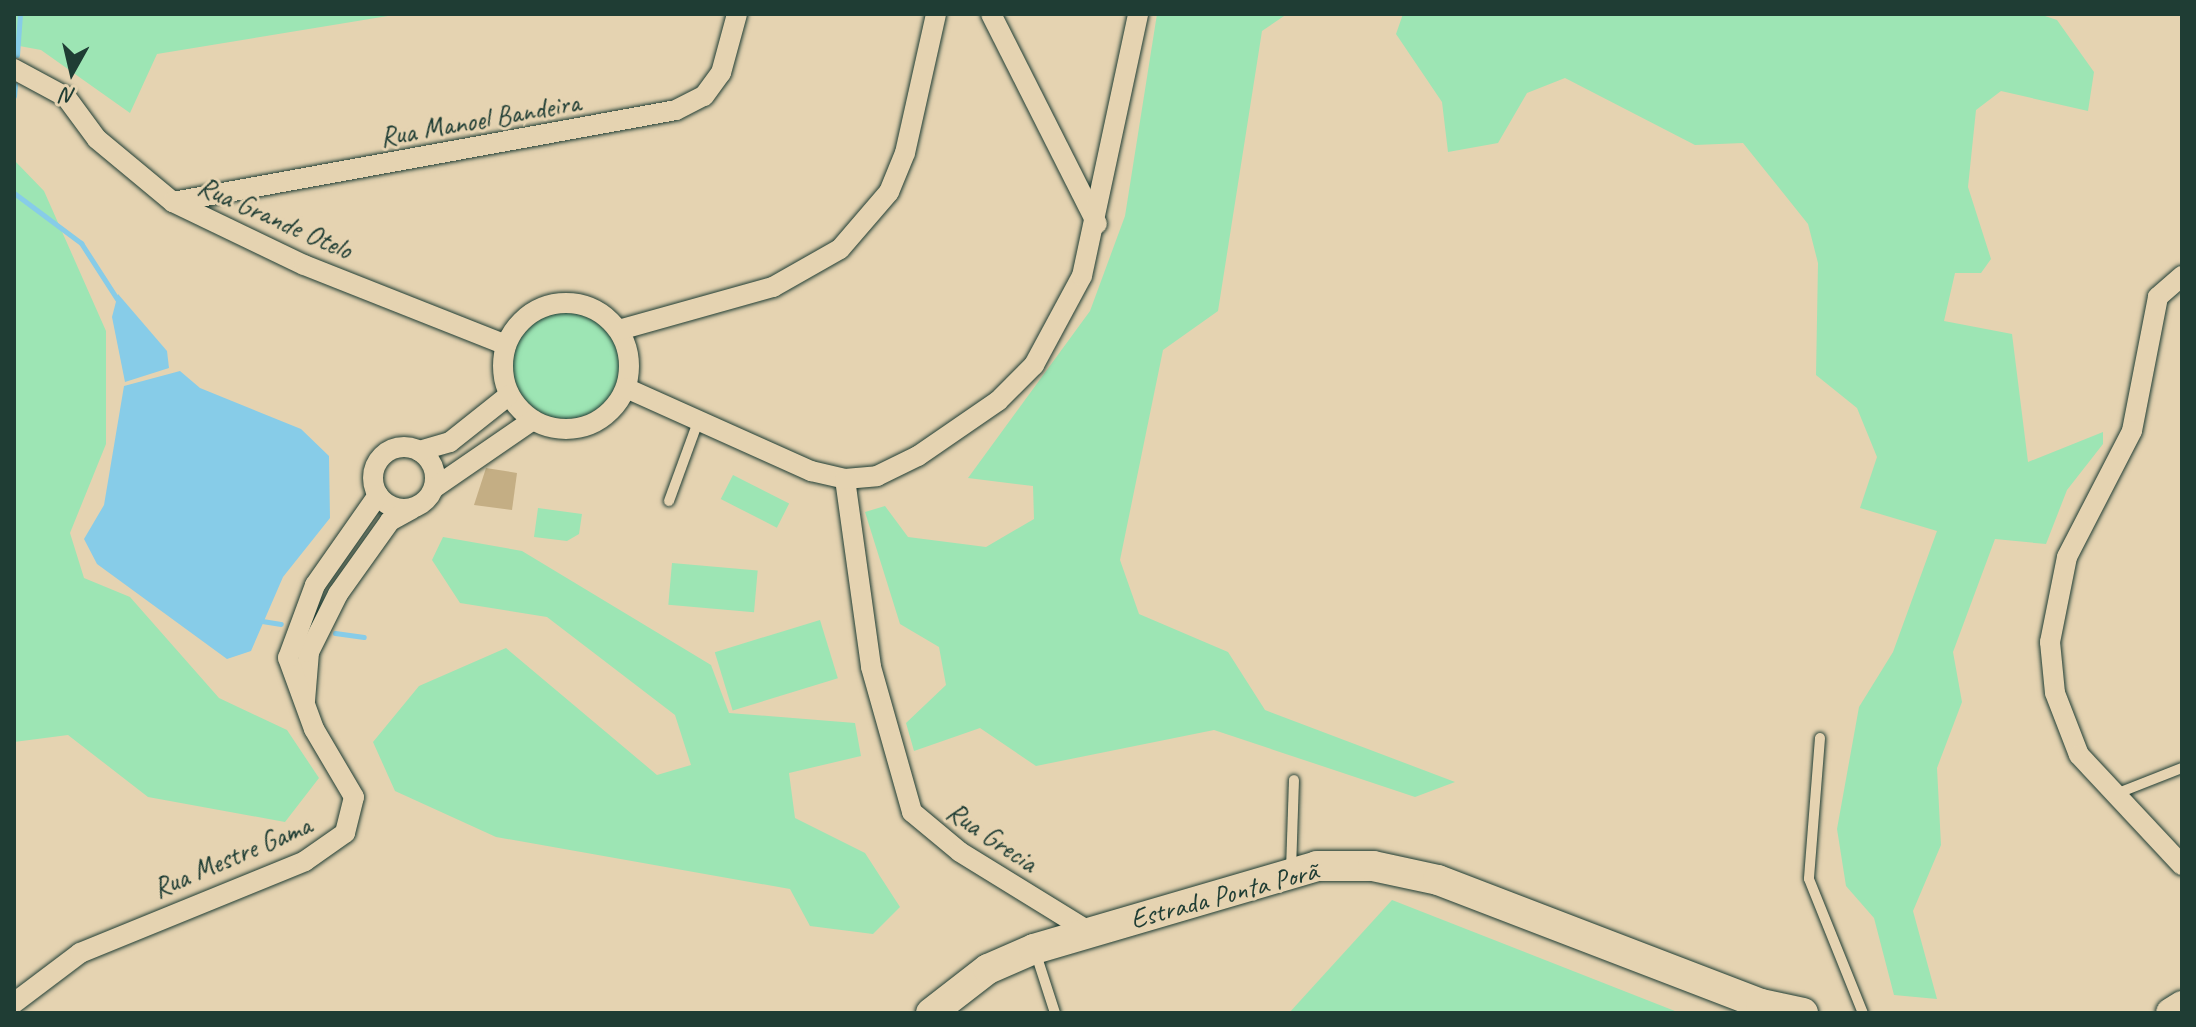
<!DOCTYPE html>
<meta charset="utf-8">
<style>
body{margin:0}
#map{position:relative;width:2196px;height:1027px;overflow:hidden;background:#e5d3b1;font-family:Caveat,sans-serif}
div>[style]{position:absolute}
.green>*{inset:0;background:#9de5b4;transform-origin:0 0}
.round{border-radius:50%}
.water>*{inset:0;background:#87cce8}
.stream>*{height:5px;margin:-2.5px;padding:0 2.5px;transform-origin:2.5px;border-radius:2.5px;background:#87cce8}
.building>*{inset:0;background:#c4ae84}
.roads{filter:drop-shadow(0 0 2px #1f3d34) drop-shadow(0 0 2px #1f3d34)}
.service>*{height:10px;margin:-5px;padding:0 5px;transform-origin:5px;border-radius:5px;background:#e5d3b1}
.minor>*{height:20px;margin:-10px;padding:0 10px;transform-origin:10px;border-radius:10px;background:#e5d3b1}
.minor>.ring{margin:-10px;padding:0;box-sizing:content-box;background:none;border:20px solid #e5d3b1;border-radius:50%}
.secondary>*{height:30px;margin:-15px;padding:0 15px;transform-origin:15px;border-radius:15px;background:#e5d3b1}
span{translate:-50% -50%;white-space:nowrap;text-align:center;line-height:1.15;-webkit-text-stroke:6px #e5d3b1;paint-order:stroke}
.street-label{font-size:28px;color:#1f3d34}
.frame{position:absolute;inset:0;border:16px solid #1f3d34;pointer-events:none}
.north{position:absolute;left:32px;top:32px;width:80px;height:80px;-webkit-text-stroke:6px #e5d3b1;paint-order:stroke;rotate:188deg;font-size:22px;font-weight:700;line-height:32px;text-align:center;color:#1f3d34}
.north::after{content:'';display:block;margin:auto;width:28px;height:36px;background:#1f3d34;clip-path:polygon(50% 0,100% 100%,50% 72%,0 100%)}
</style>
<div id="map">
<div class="green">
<i style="clip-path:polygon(14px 14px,400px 14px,157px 54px,130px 113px,41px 50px,14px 45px)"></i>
<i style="clip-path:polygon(1157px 14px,1287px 14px,1262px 31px,1218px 311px,1163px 350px,1120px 560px,1139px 614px,1228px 652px,1265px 710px,1455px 782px,1415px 797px,1214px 730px,1036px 766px,980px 728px,914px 751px,906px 723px,946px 685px,939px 647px,900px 624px,865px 512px,885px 506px,908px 537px,986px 547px,1034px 519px,1033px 486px,968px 478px,1090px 311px,1125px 216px)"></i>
<i style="clip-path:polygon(1403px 14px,2039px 14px,2057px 20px,2094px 72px,2088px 111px,2001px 91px,1976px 110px,1968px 187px,1991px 259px,1981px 273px,1955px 273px,1944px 321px,2012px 334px,2028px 462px,2103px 432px,2103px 444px,2067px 490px,2046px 544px,1995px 539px,1953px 652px,1962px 702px,1937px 768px,1941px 845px,1913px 911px,1937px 999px,1894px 995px,1874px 918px,1846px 886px,1837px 829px,1859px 707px,1893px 652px,1937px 531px,1860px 508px,1877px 457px,1857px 408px,1816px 375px,1818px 263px,1808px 224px,1743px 143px,1695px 145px,1565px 78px,1527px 93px,1498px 143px,1448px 152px,1442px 102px,1396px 34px)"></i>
<i style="clip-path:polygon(14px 160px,44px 191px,106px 331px,106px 444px,70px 533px,84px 578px,130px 597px,219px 698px,287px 730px,319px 778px,285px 822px,148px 797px,68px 735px,14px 742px)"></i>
<i class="round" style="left:512px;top:311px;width:108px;height:108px"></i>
<i style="left:733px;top:475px;width:63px;height:27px;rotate:27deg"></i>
<i style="clip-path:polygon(538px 508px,582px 514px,579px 534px,567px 541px,534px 537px)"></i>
<i style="clip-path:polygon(443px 537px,522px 551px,711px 665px,729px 713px,855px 723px,861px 756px,789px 773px,795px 818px,865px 853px,900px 907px,873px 934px,810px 926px,790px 889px,496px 837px,395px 791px,373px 742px,419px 686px,506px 648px,657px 775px,691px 765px,675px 715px,547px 617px,460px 603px,432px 560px)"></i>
<i style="left:672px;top:563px;width:86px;height:42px;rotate:5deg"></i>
<i style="left:820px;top:620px;width:61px;height:110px;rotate:73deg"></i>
<i style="clip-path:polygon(1392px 900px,1680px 1013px,1289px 1013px)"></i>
</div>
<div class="water">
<i style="clip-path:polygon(118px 294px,167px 351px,169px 368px,125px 382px,112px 317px)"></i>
<i style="clip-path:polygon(180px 371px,200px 388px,301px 429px,329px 456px,330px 518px,283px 577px,251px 651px,227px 659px,97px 564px,84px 539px,104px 505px,124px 386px)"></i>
</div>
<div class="stream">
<i style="left:17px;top:55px;width:41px;rotate:-85.8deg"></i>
<i style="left:14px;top:96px;width:11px;rotate:-85deg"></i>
<i style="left:14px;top:193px;width:84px;rotate:36.7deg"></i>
<i style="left:81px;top:243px;width:70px;rotate:57.2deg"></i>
<i style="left:262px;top:621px;width:19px;rotate:9deg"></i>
<i style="left:335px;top:633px;width:29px;rotate:8deg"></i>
</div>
<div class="building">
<i style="clip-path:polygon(486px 468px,517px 473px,512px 510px,474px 505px)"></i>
</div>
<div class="roads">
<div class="service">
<i style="left:669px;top:501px;width:87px;rotate:-69.9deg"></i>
<i style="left:1820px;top:738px;width:141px;rotate:94.5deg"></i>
<i style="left:1809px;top:879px;width:144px;rotate:68.1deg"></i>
<i style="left:2113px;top:795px;width:74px;rotate:-21.4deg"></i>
<i style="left:1291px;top:870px;width:90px;rotate:-88.1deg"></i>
<i style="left:1035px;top:951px;width:65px;rotate:72.1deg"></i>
</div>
<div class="minor">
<i style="left:991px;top:14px;width:235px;rotate:63.2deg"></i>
<i style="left:14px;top:69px;width:59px;rotate:28.3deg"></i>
<i style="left:66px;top:97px;width:52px;rotate:53.6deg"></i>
<i style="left:97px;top:139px;width:99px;rotate:39.7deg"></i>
<i style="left:173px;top:202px;width:145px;rotate:25.7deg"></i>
<i style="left:304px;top:265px;width:217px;rotate:21.6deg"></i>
<i style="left:173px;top:202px;width:511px;rotate:-10.36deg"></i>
<i style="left:676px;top:110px;width:31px;rotate:-27deg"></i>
<i style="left:704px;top:96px;width:29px;rotate:-54deg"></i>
<i style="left:721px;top:73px;width:61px;rotate:-74.8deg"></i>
<i style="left:2182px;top:276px;width:32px;rotate:139deg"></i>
<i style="left:2158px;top:297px;width:136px;rotate:101deg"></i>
<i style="left:2132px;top:431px;width:142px;rotate:117.3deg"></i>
<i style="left:2067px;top:557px;width:87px;rotate:101.3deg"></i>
<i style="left:2050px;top:642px;width:51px;rotate:84.4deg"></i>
<i style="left:2055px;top:693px;width:66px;rotate:68.8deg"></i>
<i style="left:2079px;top:755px;width:151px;rotate:46.9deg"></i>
<i class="ring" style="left:503px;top:303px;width:106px;height:106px"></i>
<i style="left:619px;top:330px;width:160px;rotate:-15.6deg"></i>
<i style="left:773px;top:287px;width:77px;rotate:-29.6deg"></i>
<i style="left:840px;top:249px;width:75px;rotate:-49.3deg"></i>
<i style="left:889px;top:192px;width:42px;rotate:-67.7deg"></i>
<i style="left:905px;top:153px;width:142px;rotate:-77.4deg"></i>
<i style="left:626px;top:388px;width:203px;rotate:24.2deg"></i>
<i style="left:811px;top:471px;width:35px;rotate:13deg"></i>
<i style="left:845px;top:479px;width:190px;rotate:82.1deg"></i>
<i style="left:871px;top:667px;width:151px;rotate:74.2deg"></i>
<i style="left:912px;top:812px;width:62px;rotate:39.8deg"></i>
<i style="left:960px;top:852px;width:153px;rotate:31.6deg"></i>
<i class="ring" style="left:373px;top:447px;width:42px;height:42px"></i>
<i style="left:419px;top:451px;width:32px;rotate:-16deg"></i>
<i style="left:450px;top:442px;width:75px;rotate:-38.5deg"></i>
<i style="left:845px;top:479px;width:32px;rotate:-5deg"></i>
<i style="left:877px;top:476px;width:46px;rotate:-26deg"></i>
<i style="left:918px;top:456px;width:97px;rotate:-34.5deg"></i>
<i style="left:998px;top:401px;width:51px;rotate:-45deg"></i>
<i style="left:1034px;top:365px;width:101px;rotate:-61.7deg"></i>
<i style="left:1082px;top:276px;width:268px;rotate:-77.9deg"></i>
<i style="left:434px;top:488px;width:120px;rotate:-34.5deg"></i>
<i style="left:305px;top:701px;width:49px;rotate:-85.3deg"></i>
<i style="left:309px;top:652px;width:65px;rotate:-63.4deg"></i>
<i style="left:338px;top:594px;width:90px;rotate:-54.5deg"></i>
<i style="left:390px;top:521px;width:25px;rotate:-29deg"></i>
<i style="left:14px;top:1003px;width:83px;rotate:-37.1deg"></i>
<i style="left:80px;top:953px;width:243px;rotate:-22.2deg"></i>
<i style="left:305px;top:861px;width:49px;rotate:-35deg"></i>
<i style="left:345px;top:833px;width:37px;rotate:-76deg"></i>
<i style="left:354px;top:797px;width:79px;rotate:-120.5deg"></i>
<i style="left:314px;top:729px;width:76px;rotate:-110.1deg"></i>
<i style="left:288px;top:658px;width:78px;rotate:-69.7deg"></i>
<i style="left:315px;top:585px;width:110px;rotate:-55deg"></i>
</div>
<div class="secondary">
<i style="left:931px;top:1013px;width:72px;rotate:-37.7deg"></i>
<i style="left:988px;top:969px;width:50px;rotate:-23.5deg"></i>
<i style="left:1034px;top:949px;width:295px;rotate:-16.3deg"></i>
<i style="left:1317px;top:866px;width:56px"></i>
<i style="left:1373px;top:866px;width:66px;rotate:12.2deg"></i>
<i style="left:1438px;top:880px;width:346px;rotate:21deg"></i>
<i style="left:1761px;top:1004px;width:43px;rotate:12.1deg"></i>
<i style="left:2171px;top:1013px;width:13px;rotate:-32deg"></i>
</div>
</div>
<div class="street-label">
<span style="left:480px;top:120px;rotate:-10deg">Rua Manoel Bandeira</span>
<span style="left:275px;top:218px;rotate:24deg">Rua Grande Otelo</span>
<span style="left:992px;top:837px;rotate:34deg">Rua Grecia</span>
<span style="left:232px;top:857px;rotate:-23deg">Rua Mestre Gama</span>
<span style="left:1224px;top:895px;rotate:-15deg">Estrada Ponta Porã</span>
</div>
<div class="frame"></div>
<div class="north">N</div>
</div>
